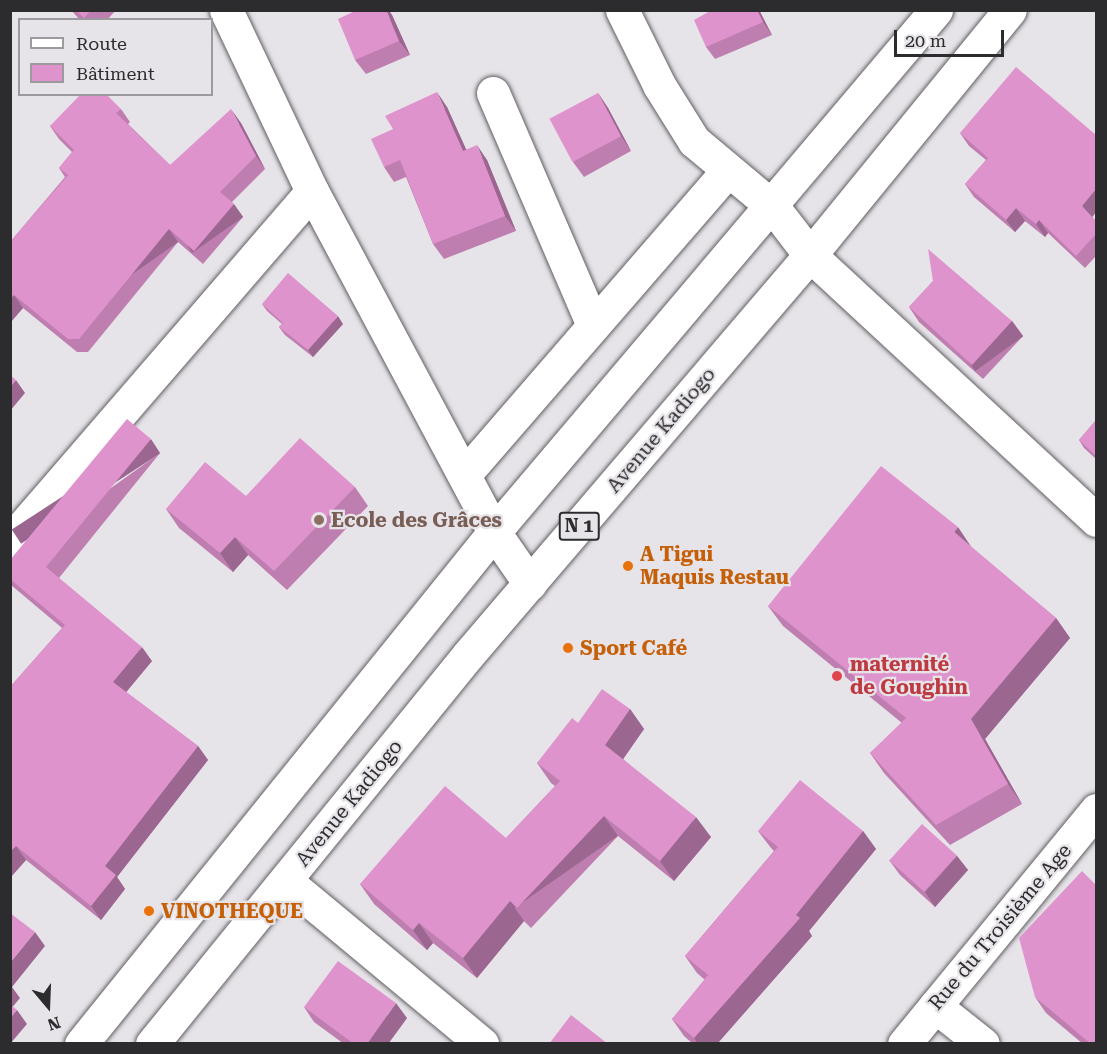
<!DOCTYPE html>
<meta charset="utf-8">
<style>
body{margin:0}
#map{position:relative;width:1107px;height:1054px;overflow:hidden;background:#e7e4e9;font-family:"Roboto Serif",serif}
div>[style]{position:absolute}
.roads{filter:drop-shadow(0 0 2px #615f63) drop-shadow(0 0 2px #615f63)}
.minor>*{height:33px;margin:-16.5px;padding:0 16.5px;transform-origin:16.5px;border-radius:16.5px;background:#fff}
.trunk>*{height:33px;margin:-16.5px;padding:0 16.5px;transform-origin:16.5px;border-radius:16.5px;background:#fff}
.wall>*{inset:0;background:#bf7eb0}
.shaded-wall>*{inset:0;background:#9b6790;transform-origin:0 0}
.building>*{inset:0;background:#de93cd;transform-origin:0 0}
.dots>*{width:16px;height:16px;translate:-50% -50%;box-sizing:border-box;border:3px solid #e7e4e9;border-radius:50%}
span{translate:-50% -50%;white-space:nowrap;text-align:center;line-height:1.15;-webkit-text-stroke:4.5px #e7e4e9;paint-order:stroke}
.shield-label span{padding:2px 4px;background:#e7e4e9;border:2px solid;border-radius:4px;-webkit-text-stroke-width:0}
.shield-label{font-size:18px;color:#2c2b2d;font-weight:700}
.street-label{font-size:20px;color:#2c2b2d}
.education-label{font-size:20px;color:#785e54;font-weight:700}
.left{translate:0 -50%;text-align:left}
.food-label{font-size:20px;color:#c56008;font-weight:700}
.health-label{font-size:20px;color:#be3a42;font-weight:700}
.frame{position:absolute;inset:0;border:12px solid #2c2b2d;pointer-events:none}
.legend{position:absolute;left:18px;top:18px;width:195px;height:78px;box-sizing:border-box;background:#e7e4e9;border:2px solid #9c9a9e;margin:0;padding:8px 10px;list-style:none;font-size:18px;color:#2c2b2d}
.legend li{display:flex;align-items:center;gap:12px;height:30px}
.legend b{width:30px;border:2px solid #9c9a9e}
.north{position:absolute;left:18px;top:976px;width:60px;height:60px;-webkit-text-stroke:4px #e7e4e9;paint-order:stroke;rotate:161deg;font-size:16px;font-weight:700;line-height:24px;text-align:center;color:#2c2b2d}
.north::after{content:'';display:block;margin:auto;width:21px;height:27px;background:#2c2b2d;clip-path:polygon(50% 0,100% 100%,50% 72%,0 100%)}
.scale{position:absolute;left:894px;top:30px;width:110px;height:27px;box-sizing:border-box;border:3px solid #2c2b2d;border-top:0;padding-left:8px;font-size:18px;line-height:21px;white-space:nowrap;color:#2c2b2d;-webkit-text-stroke:4px #e7e4e9;paint-order:stroke}
</style>
<div id="map">
<div class="roads">
<div class="minor">
<i style="left:226px;top:10px;width:200px;rotate:64.6deg"></i>
<i style="left:312px;top:191px;width:387px;rotate:61.9deg"></i>
<i style="left:494px;top:532px;width:63px;rotate:55.3deg"></i>
<i style="left:622px;top:10px;width:84px;rotate:63.7deg"></i>
<i style="left:659px;top:85px;width:66px;rotate:58deg"></i>
<i style="left:694px;top:141px;width:103px;rotate:39.9deg"></i>
<i style="left:773px;top:207px;width:61px;rotate:52.4deg"></i>
<i style="left:810px;top:255px;width:390px;rotate:42.8deg"></i>
<i style="left:493px;top:93px;width:253px;rotate:66.7deg"></i>
<i style="left:464px;top:475px;width:403px;rotate:-49.1deg"></i>
<i style="left:10px;top:541px;width:462px;rotate:-49.2deg"></i>
<i style="left:286px;top:881px;width:255px;rotate:39.7deg"></i>
<i style="left:935px;top:1006px;width:61px;rotate:38.4deg"></i>
<i style="left:904px;top:1044px;width:303px;rotate:-50.6deg"></i>
</div>
<div class="trunk">
<i style="left:81px;top:1044px;width:658px;rotate:-51.11deg"></i>
<i style="left:494px;top:532px;width:684px;rotate:-49.74deg"></i>
<i style="left:152px;top:1044px;width:501px;rotate:-50.91deg"></i>
<i style="left:468px;top:655px;width:526px;rotate:-49.47deg"></i>
<i style="left:810px;top:255px;width:316px;rotate:-50.8deg"></i>
</div>
</div>
<div class="wall">
<i style="clip-path:polygon(71px 10px,116px 10px,107px 20px,80px 20px)"></i>
<i style="clip-path:polygon(712px 10px,759px 10px,772px 35px,715px 59px,706px 47px)"></i>
<i style="clip-path:polygon(392px 15px,410px 55px,366px 74px,355px 60px)"></i>
<i style="clip-path:polygon(598px 93px,608px 108px,631px 151px,584px 177px,573px 162px)"></i>
<i style="clip-path:polygon(447px 107px,466px 149px,487px 160px,516px 231px,444px 259px,433px 244px,406px 177px,394px 182px,384px 167px)"></i>
<i style="clip-path:polygon(121px 109px,130px 122px,128px 124px,170px 165px,241px 123px,265px 169px,232px 202px,243px 217px,203px 264px,178px 242px,88px 352px,77px 352px,23px 308px,10px 323px,10px 242px,65px 177px,59px 168px,72px 152px,59px 139px,50px 126px)"></i>
<i style="clip-path:polygon(960px 133px,1096px 135px,1096px 212px,1092px 217px,1096px 221px,1096px 256px,1085px 268px,1048px 233px,1045px 237px,1025px 221px,1015px 232px,974px 197px,965px 184px,986px 160px,969px 146px)"></i>
<i style="clip-path:polygon(933px 281px,1012px 321px,1023px 336px,983px 379px,919px 322px,909px 307px)"></i>
<i style="clip-path:polygon(262px 304px,343px 324px,313px 357px,285px 335px,279px 327px,282px 324px,267px 311px)"></i>
<i style="clip-path:polygon(1096px 420px,1096px 459px,1084px 448px,1079px 440px)"></i>
<i style="clip-path:polygon(160px 453px,59px 578px,152px 661px,126px 692px,198px 746px,208px 760px,117px 877px,125px 889px,101px 920px,26px 860px,10px 878px,10px 687px,62px 628px,11px 585px,10px 560px)"></i>
<i style="clip-path:polygon(355px 487px,368px 506px,287px 590px,248px 555px,233px 572px,179px 528px,166px 509px,246px 496px)"></i>
<i style="clip-path:polygon(972px 548px,1056px 618px,1070px 638px,985px 739px,1022px 804px,950px 845px,884px 773px,870px 753px,902px 723px,783px 626px,768px 606px)"></i>
<i style="clip-path:polygon(630px 709px,644px 729px,623px 759px,711px 837px,674px 881px,618px 836px,531px 928px,524px 921px,477px 978px,433px 943px,427px 950px,374px 904px,360px 884px,506px 838px,555px 786px,551px 783px,537px 763px,578px 723px)"></i>
<i style="clip-path:polygon(758px 831px,863px 831px,876px 849px,809px 931px,812px 936px,717px 1044px,693px 1044px,684px 1036px,672px 1019px,705px 980px,697px 973px,685px 956px,774px 851px,771px 848px)"></i>
<i style="clip-path:polygon(957px 856px,968px 870px,935px 907px,900px 875px,889px 860px)"></i>
<i style="clip-path:polygon(1035px 997px,1096px 1044px,1083px 1044px,1046px 1013px)"></i>
<i style="clip-path:polygon(304px 1007px,407px 1018px,388px 1044px,344px 1044px,314px 1022px)"></i>
</div>
<div class="shaded-wall">
<i style="clip-path:polygon(386px 10px,389px 10px,392px 15px,410px 55px,399px 41px)"></i>
<i style="clip-path:polygon(757px 10px,759px 10px,772px 35px,763px 22px)"></i>
<i style="clip-path:polygon(437px 92px,447px 107px,473px 165px,463px 151px)"></i>
<i style="clip-path:polygon(598px 93px,608px 108px,631px 151px,621px 136px)"></i>
<i style="clip-path:polygon(231px 109px,241px 123px,265px 169px,256px 156px)"></i>
<i style="clip-path:polygon(477px 145px,487px 160px,516px 231px,505px 216px)"></i>
<i style="clip-path:polygon(1096px 189px,1096px 212px,1091px 219px,1082px 206px)"></i>
<i style="left:234px;top:204px;width:16px;height:62px;rotate:55deg"></i>
<i style="clip-path:polygon(1016px 208px,1025px 221px,1015px 232px,1006px 220px)"></i>
<i style="clip-path:polygon(1039px 220px,1048px 233px,1045px 237px,1036px 224px)"></i>
<i style="left:169px;top:229px;width:16px;height:142px;rotate:55deg"></i>
<i style="clip-path:polygon(14px 295px,23px 308px,10px 323px,10px 299px)"></i>
<i style="clip-path:polygon(338px 316px,343px 324px,313px 357px,308px 350px)"></i>
<i style="left:1012px;top:321px;width:19px;height:59px;rotate:54deg"></i>
<i style="clip-path:polygon(16px 380px,25px 393px,10px 411px,10px 387px)"></i>
<i style="left:151px;top:439px;width:17px;height:166px;rotate:57deg"></i>
<i style="clip-path:polygon(958px 527px,972px 548px,954px 532px)"></i>
<i style="clip-path:polygon(235px 537px,248px 555px,233px 572px,220px 553px)"></i>
<i style="clip-path:polygon(1056px 618px,1070px 638px,985px 739px,1022px 804px,1008px 784px,971px 719px)"></i>
<i style="clip-path:polygon(142px 647px,152px 661px,123px 696px,113px 682px)"></i>
<i style="clip-path:polygon(630px 709px,644px 729px,619px 765px,605px 745px)"></i>
<i style="clip-path:polygon(198px 746px,208px 760px,117px 877px,125px 889px,101px 920px,91px 906px,105px 866px)"></i>
<i style="left:604px;top:816px;width:24px;height:127px;rotate:55deg"></i>
<i style="clip-path:polygon(696px 817px,711px 837px,674px 881px,660px 861px)"></i>
<i style="clip-path:polygon(863px 831px,876px 849px,809px 931px,812px 936px,717px 1044px,698px 1044px,694px 1038px)"></i>
<i style="clip-path:polygon(16px 846px,26px 860px,10px 878px,10px 852px)"></i>
<i style="clip-path:polygon(957px 856px,968px 870px,935px 907px,925px 892px)"></i>
<i style="clip-path:polygon(510px 901px,524px 921px,477px 978px,463px 958px)"></i>
<i style="clip-path:polygon(419px 923px,433px 943px,427px 950px,413px 930px)"></i>
<i style="clip-path:polygon(35px 932px,45px 946px,12px 987px,20px 998px,10px 1010px,10px 963px)"></i>
<i style="clip-path:polygon(396px 1003px,407px 1018px,388px 1044px,367px 1044px)"></i>
<i style="clip-path:polygon(17px 1010px,27px 1024px,10px 1044px,10px 1018px)"></i>
</div>
<div class="building">
<i style="clip-path:polygon(76px 10px,91px 10px,84px 18px)"></i>
<i style="clip-path:polygon(357px 10px,386px 10px,399px 41px,355px 60px,338px 19px)"></i>
<i style="clip-path:polygon(712px 10px,757px 10px,763px 22px,706px 47px,694px 20px)"></i>
<i style="clip-path:polygon(1016px 67px,1096px 135px,1096px 189px,1082px 206px,1096px 221px,1096px 234px,1076px 256px,1039px 220px,1036px 224px,1016px 208px,1006px 220px,965px 184px,988px 158px,960px 133px)"></i>
<i style="clip-path:polygon(437px 92px,463px 151px,477px 145px,505px 216px,433px 244px,400px 160px,384px 167px,371px 139px,393px 129px,385px 116px)"></i>
<i style="left:598px;top:93px;width:49px;height:55px;rotate:62deg"></i>
<i style="clip-path:polygon(81px 94px,106px 94px,121px 109px,116px 113px,170px 165px,231px 109px,256px 156px,220px 192px,234px 204px,194px 251px,169px 229px,79px 339px,68px 339px,14px 295px,10px 299px,10px 242px,68px 175px,59px 168px,74px 150px,50px 126px)"></i>
<i style="clip-path:polygon(928px 249px,1012px 321px,972px 365px,909px 307px,933px 281px)"></i>
<i style="clip-path:polygon(288px 273px,338px 316px,308px 350px,279px 327px,283px 323px,262px 304px)"></i>
<i style="clip-path:polygon(10px 375px,16px 380px,10px 387px)"></i>
<i style="clip-path:polygon(127px 419px,151px 439px,46px 567px,142px 647px,113px 682px,198px 746px,105px 866px,116px 875px,91px 906px,16px 846px,10px 852px,10px 687px,65px 625px,10px 579px,10px 560px)"></i>
<i style="clip-path:polygon(1096px 420px,1096px 456px,1079px 440px)"></i>
<i style="clip-path:polygon(300px 438px,355px 487px,274px 571px,235px 537px,220px 553px,166px 509px,205px 462px,246px 496px)"></i>
<i style="clip-path:polygon(881px 466px,958px 527px,954px 532px,1056px 618px,971px 719px,1008px 784px,936px 825px,870px 753px,906px 718px,768px 606px)"></i>
<i style="clip-path:polygon(602px 689px,630px 709px,605px 745px,696px 817px,660px 861px,604px 816px,517px 908px,510px 901px,463px 958px,419px 923px,413px 930px,360px 884px,445px 786px,506px 838px,560px 781px,537px 763px,572px 718px,578px 723px)"></i>
<i style="clip-path:polygon(800px 780px,863px 831px,796px 915px,800px 918px,694px 1038px,672px 1019px,708px 975px,685px 956px,778px 847px,758px 831px)"></i>
<i style="left:922px;top:824px;width:47px;height:49px;rotate:42deg"></i>
<i style="clip-path:polygon(1082px 871px,1096px 885px,1096px 1044px,1091px 1044px,1035px 997px,1019px 938px)"></i>
<i style="clip-path:polygon(10px 913px,35px 932px,10px 963px)"></i>
<i style="clip-path:polygon(338px 961px,396px 1003px,367px 1044px,354px 1044px,304px 1007px)"></i>
<i style="clip-path:polygon(10px 1004px,17px 1010px,10px 1018px)"></i>
<i style="clip-path:polygon(571px 1015px,608px 1044px,549px 1044px)"></i>
</div>
<div class="dots">
<i style="left:319px;top:520px;background:#8d6e63"></i>
<i style="left:628px;top:566px;background:#e8710a"></i>
<i style="left:568px;top:648px;background:#e8710a"></i>
<i style="left:837px;top:676px;background:#e0444e"></i>
<i style="left:149px;top:911px;background:#e8710a"></i>
</div>
<div class="shield-label">
<span style="left:579px;top:526px">N 1</span>
</div>
<div class="street-label">
<span style="left:661px;top:430px;rotate:-50deg">Avenue Kadiogo</span>
<span style="left:349px;top:803px;rotate:-51deg">Avenue Kadiogo</span>
<span style="left:1000px;top:927px;rotate:-50deg">Rue du Troisième Age</span>
</div>
<div class="education-label">
<span class="left" style="left:331px;top:520px">Ecole des Grâces</span>
</div>
<div class="food-label">
<span class="left" style="left:640px;top:566px">A Tigui<br>Maquis Restau</span>
<span class="left" style="left:580px;top:648px">Sport Café</span>
<span class="left" style="left:161px;top:911px">VINOTHEQUE</span>
</div>
<div class="health-label">
<span class="left" style="left:850px;top:676px">maternité<br>de Goughin</span>
</div>
<div class="frame"></div>
<ul class="legend">
<li><b style="height:8px;background:#fff"></b>Route</li>
<li><b style="height:16px;background:#de93cd"></b>Bâtiment</li>
</ul>
<div class="north">N</div>
<div class="scale">20 m</div>
</div>
